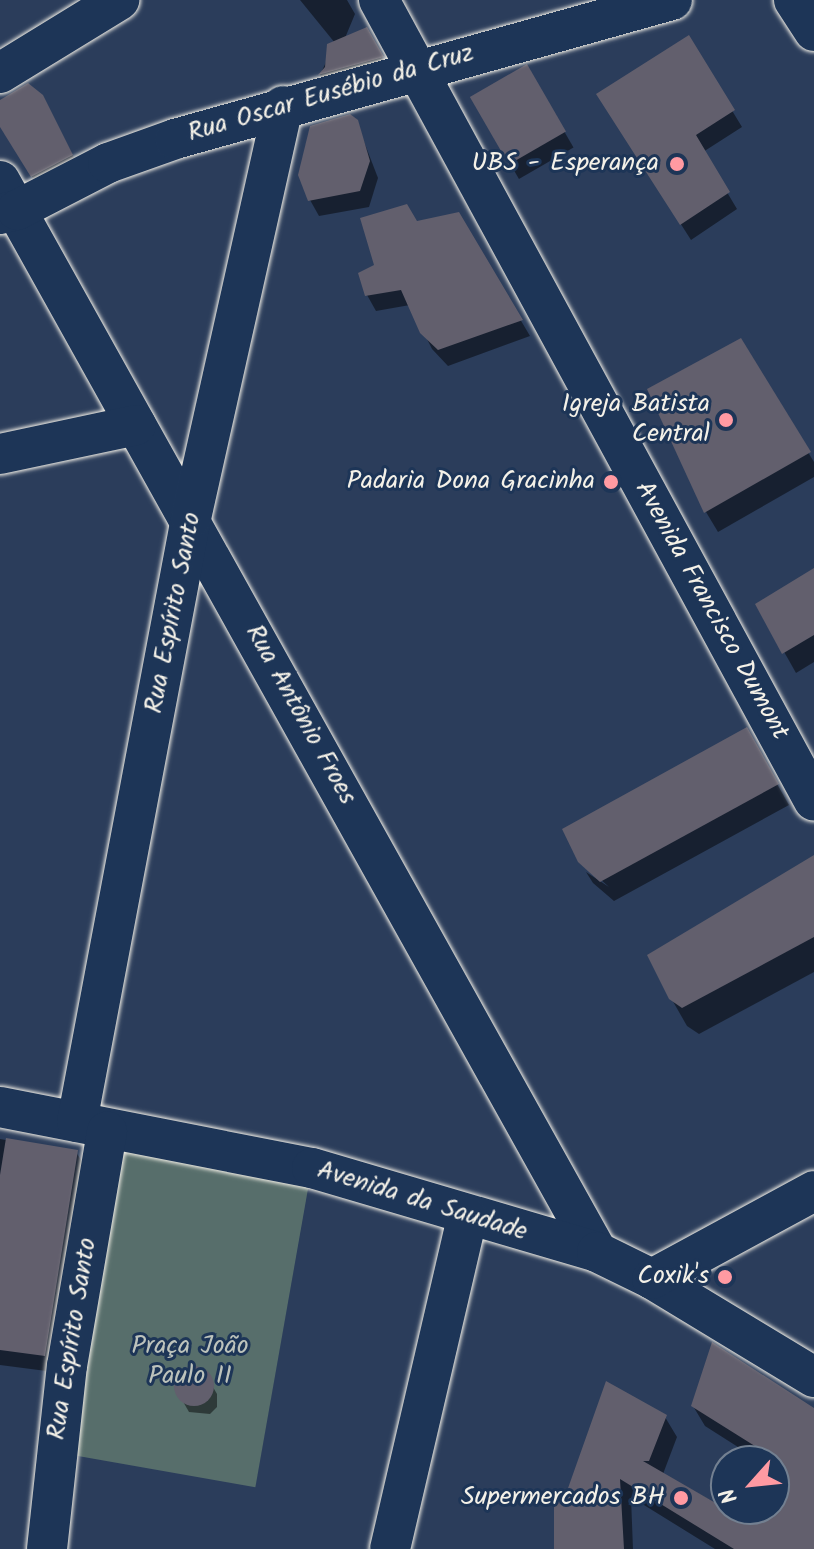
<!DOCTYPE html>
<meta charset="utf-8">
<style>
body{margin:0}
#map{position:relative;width:814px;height:1549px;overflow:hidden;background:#2b3d5b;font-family:Kalam,sans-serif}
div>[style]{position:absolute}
.green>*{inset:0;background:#576e6b;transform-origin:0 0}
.shadow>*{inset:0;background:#0007;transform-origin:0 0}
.building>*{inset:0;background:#625f6d;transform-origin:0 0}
.round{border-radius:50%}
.roads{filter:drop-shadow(0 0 2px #f4f1e8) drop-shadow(0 0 2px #f4f1e8)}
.minor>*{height:40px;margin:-20px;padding:0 20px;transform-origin:20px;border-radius:20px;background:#1d3557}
.dots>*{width:22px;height:22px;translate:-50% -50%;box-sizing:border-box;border:4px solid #1d3557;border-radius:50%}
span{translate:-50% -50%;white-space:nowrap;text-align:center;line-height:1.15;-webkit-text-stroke:6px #1d3557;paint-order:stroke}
.street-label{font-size:26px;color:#f4f1e8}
.poi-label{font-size:26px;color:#f4f1e8}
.right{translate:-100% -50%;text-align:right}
.park-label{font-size:26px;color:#bdc3bc}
.north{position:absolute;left:710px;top:1445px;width:80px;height:80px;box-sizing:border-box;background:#1d3557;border:2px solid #738091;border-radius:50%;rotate:243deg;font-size:22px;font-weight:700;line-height:32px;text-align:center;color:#f4f1e8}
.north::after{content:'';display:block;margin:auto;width:28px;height:36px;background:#ff9aa2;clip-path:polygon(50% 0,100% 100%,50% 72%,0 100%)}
</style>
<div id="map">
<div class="green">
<i style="left:116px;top:1149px;width:196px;height:309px;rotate:10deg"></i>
</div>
<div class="shadow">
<i style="clip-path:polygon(300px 0,347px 0,355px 14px,345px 38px,366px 29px,388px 68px,326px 85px,320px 75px,335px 43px)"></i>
<i style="clip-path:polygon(688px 38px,742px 127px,703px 152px,737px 209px,691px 240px,608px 110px)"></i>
<i style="left:527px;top:67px;width:93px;height:63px;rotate:60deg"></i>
<i style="clip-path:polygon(42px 96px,87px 183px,48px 203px,0 124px,0 103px)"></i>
<i style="clip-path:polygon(356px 121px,378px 178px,369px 207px,319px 216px,310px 200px)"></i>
<i style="clip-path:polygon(458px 214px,530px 336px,448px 366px,432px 349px,410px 305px,376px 311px,367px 295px,376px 266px,416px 223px)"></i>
<i style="clip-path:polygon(740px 340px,814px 462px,814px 477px,718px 532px,706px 512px)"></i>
<i style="clip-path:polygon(814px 570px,814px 662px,796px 673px,757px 604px)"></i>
<i style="clip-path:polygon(758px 750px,789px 805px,614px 901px,593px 883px,586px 872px,609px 887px,580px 861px)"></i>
<i style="clip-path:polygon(814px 864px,814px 972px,699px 1034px,687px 1026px,671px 998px)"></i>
<i style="clip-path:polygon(0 1139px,76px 1152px,86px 1168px,54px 1372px,0 1365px)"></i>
<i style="clip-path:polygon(186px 1369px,203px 1370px,217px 1394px,217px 1407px,210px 1414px,189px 1412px,177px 1391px)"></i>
<i style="clip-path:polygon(693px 1406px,814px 1410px,814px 1549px,715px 1549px,631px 1497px,633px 1549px,556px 1549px,568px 1493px,665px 1417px,677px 1437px,663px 1474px,726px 1509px,774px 1509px,774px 1461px,760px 1461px,705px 1426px)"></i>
</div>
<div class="building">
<i style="clip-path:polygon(367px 27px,384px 57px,318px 75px,325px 67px,327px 44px)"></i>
<i style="clip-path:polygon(689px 35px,735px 110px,696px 135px,730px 192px,680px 225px,596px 94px)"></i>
<i style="left:527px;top:64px;width:78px;height:66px;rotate:60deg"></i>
<i style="clip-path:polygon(28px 83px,43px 95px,73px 155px,31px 177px,0 127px,0 100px)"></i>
<i style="clip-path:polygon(350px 114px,358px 120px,370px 161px,360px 191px,308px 201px,298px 175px,310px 126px)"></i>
<i style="clip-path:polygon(407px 204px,417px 221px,459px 212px,523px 320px,438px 350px,420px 333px,401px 290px,365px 296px,358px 273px,374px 265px,360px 218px)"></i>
<i style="clip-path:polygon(741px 338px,811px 452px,704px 513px,647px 389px)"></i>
<i style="clip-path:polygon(814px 568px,814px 635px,782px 654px,755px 604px)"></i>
<i style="clip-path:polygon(747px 727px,779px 784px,600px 882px,578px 862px,562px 829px)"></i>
<i style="clip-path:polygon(814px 855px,814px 937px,682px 1008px,669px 999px,647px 955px)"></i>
<i style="clip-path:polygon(6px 1138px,78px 1150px,45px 1356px,0 1350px,0 1175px)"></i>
<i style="clip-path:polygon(712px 1342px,814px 1408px,814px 1549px,734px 1549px,620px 1479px,624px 1549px,554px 1549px,554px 1490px,567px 1491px,606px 1381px,667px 1415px,649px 1461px,643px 1461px,726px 1509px,774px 1509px,774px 1458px,691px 1406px)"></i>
<i class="round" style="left:174px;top:1366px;width:40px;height:40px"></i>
</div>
<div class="roads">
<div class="minor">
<i style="left:379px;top:0;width:911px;rotate:61.49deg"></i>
<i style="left:794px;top:0;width:37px;rotate:57deg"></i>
<i style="left:0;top:73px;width:140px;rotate:-31.5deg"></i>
<i style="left:0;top:181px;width:1226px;rotate:60.86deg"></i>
<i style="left:0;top:214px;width:17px;rotate:-13deg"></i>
<i style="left:17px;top:210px;width:102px;rotate:-27.3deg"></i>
<i style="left:108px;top:163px;width:71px;rotate:-19.7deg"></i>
<i style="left:175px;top:139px;width:516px;rotate:-15.63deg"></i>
<i style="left:0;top:454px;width:139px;rotate:-12deg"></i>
<i style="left:0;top:1107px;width:318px;rotate:11.1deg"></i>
<i style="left:312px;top:1168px;width:297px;rotate:16.4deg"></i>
<i style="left:597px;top:1252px;width:61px;rotate:26.1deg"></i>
<i style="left:652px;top:1279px;width:189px;rotate:31.2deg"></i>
<i style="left:77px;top:1122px;width:615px;rotate:-79.31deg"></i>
<i style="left:191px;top:518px;width:422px;rotate:-77.4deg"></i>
<i style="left:652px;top:1279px;width:184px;rotate:-28.5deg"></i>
<i style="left:47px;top:1549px;width:184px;rotate:-83.8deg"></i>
<i style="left:67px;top:1366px;width:238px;rotate:-80.3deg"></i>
<i style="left:390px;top:1549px;width:341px;rotate:-76.9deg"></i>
</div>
</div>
<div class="dots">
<i style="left:677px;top:164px;background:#ff9aa2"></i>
<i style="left:726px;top:420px;background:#ff9aa2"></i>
<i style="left:611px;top:482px;background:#ff9aa2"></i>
<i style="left:725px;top:1277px;background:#ff9aa2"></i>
<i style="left:681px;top:1498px;background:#ff9aa2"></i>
</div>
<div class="street-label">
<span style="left:331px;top:94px;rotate:-16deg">Rua Oscar Eusébio da Cruz</span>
<span style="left:711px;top:611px;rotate:61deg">Avenida Francisco Dumont</span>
<span style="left:174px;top:613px;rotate:-79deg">Rua Espírito Santo</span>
<span style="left:300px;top:715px;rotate:61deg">Rua Antônio Froes</span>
<span style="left:422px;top:1202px;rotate:17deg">Avenida da Saudade</span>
<span style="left:73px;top:1339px;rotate:-81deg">Rua Espírito Santo</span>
</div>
<div class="poi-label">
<span class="right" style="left:659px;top:164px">UBS - Esperança</span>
<span class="right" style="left:710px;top:420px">Igreja Batista<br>Central</span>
<span class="right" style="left:595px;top:482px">Padaria Dona Gracinha</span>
<span class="right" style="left:709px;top:1277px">Coxik's</span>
<span class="right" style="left:665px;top:1498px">Supermercados BH</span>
</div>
<div class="park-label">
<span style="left:190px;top:1362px">Praça João<br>Paulo II</span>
</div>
<div class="north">N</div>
</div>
